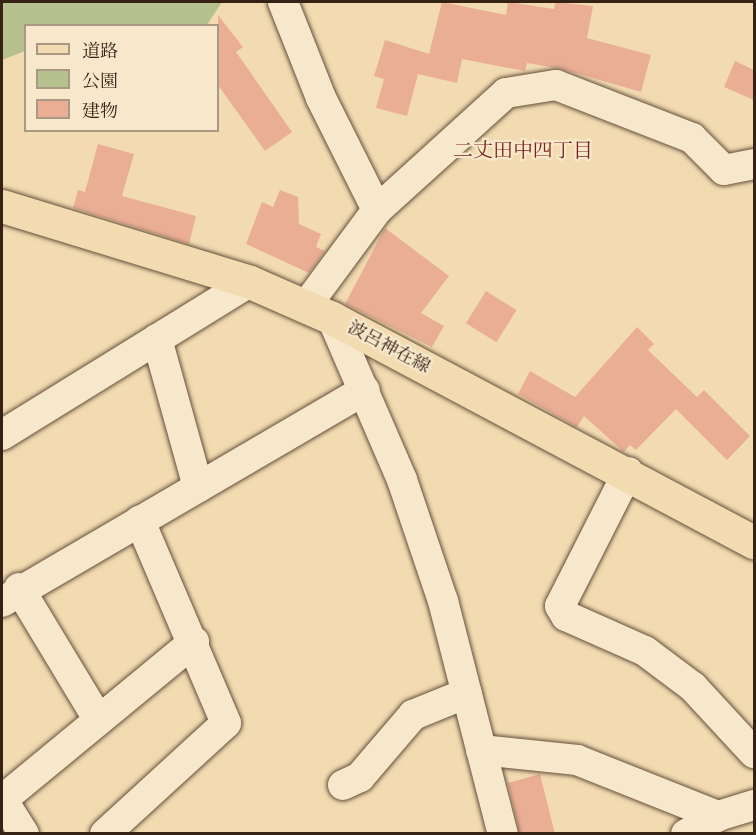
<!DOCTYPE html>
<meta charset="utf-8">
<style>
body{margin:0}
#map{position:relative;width:756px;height:835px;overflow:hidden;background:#f2dbb1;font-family:"IM FELL Great Primer","Noto Serif JP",serif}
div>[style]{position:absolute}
.green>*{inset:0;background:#b7c18f}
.building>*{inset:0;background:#eaae95;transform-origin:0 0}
.roads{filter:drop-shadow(0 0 2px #65503c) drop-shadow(0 0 2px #65503c)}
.minor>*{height:30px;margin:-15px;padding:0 15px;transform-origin:15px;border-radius:15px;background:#f7e8cc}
.major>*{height:33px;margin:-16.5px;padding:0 16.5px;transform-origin:16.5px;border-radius:16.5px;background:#f2dbb1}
span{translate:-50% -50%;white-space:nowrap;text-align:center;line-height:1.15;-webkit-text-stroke:4.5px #f7e8cc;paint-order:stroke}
.street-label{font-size:18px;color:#362115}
.neighbourhood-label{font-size:20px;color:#7a1f14}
.frame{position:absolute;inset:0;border:3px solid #362115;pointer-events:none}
.legend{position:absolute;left:24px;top:24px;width:195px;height:108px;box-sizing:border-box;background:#f7e8cc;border:2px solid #aa9883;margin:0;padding:8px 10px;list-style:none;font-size:18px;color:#362115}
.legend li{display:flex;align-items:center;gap:12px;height:30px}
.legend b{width:30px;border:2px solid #aa9883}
</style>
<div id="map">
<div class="green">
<i style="clip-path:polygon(2px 2px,222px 2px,207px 25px,26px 26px,25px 51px,2px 60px)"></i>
</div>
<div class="building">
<i style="clip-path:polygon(442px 2px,506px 15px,508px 2px,554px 9px,555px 2px,593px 6px,587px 38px,651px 55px,641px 92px,562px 69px,527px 63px,525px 71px,462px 59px,457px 83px,418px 74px,407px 116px,376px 108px,384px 79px,374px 76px,385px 40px,429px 54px)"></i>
<i style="clip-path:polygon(218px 15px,243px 47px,236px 52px,292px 132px,265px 151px,218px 85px)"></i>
<i style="clip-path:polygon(735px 61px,754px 70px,754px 100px,724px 87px)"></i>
<i style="clip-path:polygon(98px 144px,134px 154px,122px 196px,196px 216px,189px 244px,73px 208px,78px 190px,85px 192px)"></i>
<i style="clip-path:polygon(280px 190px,298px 197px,299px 224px,321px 234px,316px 247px,325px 251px,309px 273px,246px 244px,262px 202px,273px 207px)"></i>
<i style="clip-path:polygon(385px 228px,449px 276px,421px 313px,444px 326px,432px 347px,345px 304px)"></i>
<i style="left:486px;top:291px;width:36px;height:38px;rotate:32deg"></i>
<i style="clip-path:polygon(637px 327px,654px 344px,648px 350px,697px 397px,704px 390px,750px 436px,727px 460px,676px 409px,636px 450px,630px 445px,624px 452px,584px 416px,577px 427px,518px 394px,530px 371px,575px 397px)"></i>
<i style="clip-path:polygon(540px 774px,555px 834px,520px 834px,508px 783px)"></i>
</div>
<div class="roads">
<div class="minor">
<i style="left:283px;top:2px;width:103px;rotate:68.4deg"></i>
<i style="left:321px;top:98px;width:125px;rotate:63.4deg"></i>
<i style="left:306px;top:306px;width:119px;rotate:-53.5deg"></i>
<i style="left:377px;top:210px;width:174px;rotate:-42.2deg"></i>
<i style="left:506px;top:93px;width:51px;rotate:-9.1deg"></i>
<i style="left:556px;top:85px;width:146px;rotate:21.3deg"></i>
<i style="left:692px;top:138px;width:45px;rotate:45deg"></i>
<i style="left:724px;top:170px;width:31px;rotate:-11deg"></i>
<i style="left:332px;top:318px;width:176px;rotate:66.6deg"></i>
<i style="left:402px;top:480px;width:128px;rotate:71.3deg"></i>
<i style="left:443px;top:601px;width:241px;rotate:75.6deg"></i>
<i style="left:157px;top:339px;width:154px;rotate:74.5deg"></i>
<i style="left:2px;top:435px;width:291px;rotate:-31.7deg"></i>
<i style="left:628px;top:472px;width:150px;rotate:116.9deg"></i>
<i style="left:560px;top:606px;width:12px;rotate:59deg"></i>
<i style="left:566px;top:616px;width:86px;rotate:23.9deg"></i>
<i style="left:645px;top:651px;width:60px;rotate:36.9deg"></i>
<i style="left:693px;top:687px;width:90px;rotate:47.3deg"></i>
<i style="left:19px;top:588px;width:153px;rotate:58.9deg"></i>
<i style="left:2px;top:602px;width:420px;rotate:-30.3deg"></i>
<i style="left:481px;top:750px;width:97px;rotate:5.9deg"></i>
<i style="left:577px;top:760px;width:152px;rotate:21.7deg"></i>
<i style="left:718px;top:816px;width:38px;rotate:-17deg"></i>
<i style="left:343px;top:785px;width:19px;rotate:-25deg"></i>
<i style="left:360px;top:777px;width:82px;rotate:-49.5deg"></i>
<i style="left:413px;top:715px;width:58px;rotate:-22.2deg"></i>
<i style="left:2px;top:799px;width:41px;rotate:57.8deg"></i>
<i style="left:2px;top:800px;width:249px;rotate:-39.5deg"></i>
<i style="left:105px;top:834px;width:164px;rotate:-42.5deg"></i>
<i style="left:226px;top:723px;width:220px;rotate:-113.1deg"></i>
<i style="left:686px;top:834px;width:37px;rotate:-29deg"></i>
</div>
<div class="major">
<i style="left:2px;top:206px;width:259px;rotate:17deg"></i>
<i style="left:250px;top:282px;width:90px;rotate:23.7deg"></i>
<i style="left:332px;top:318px;width:478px;rotate:28deg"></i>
</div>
</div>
<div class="street-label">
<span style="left:389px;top:347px;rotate:28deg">波呂神在線</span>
</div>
<div class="neighbourhood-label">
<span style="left:523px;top:150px">二丈田中四丁目</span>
</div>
<div class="frame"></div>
<ul class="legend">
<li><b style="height:8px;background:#f2dbb1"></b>道路</li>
<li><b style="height:16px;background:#b7c18f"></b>公園</li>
<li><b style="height:16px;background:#eaae95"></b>建物</li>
</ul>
</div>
